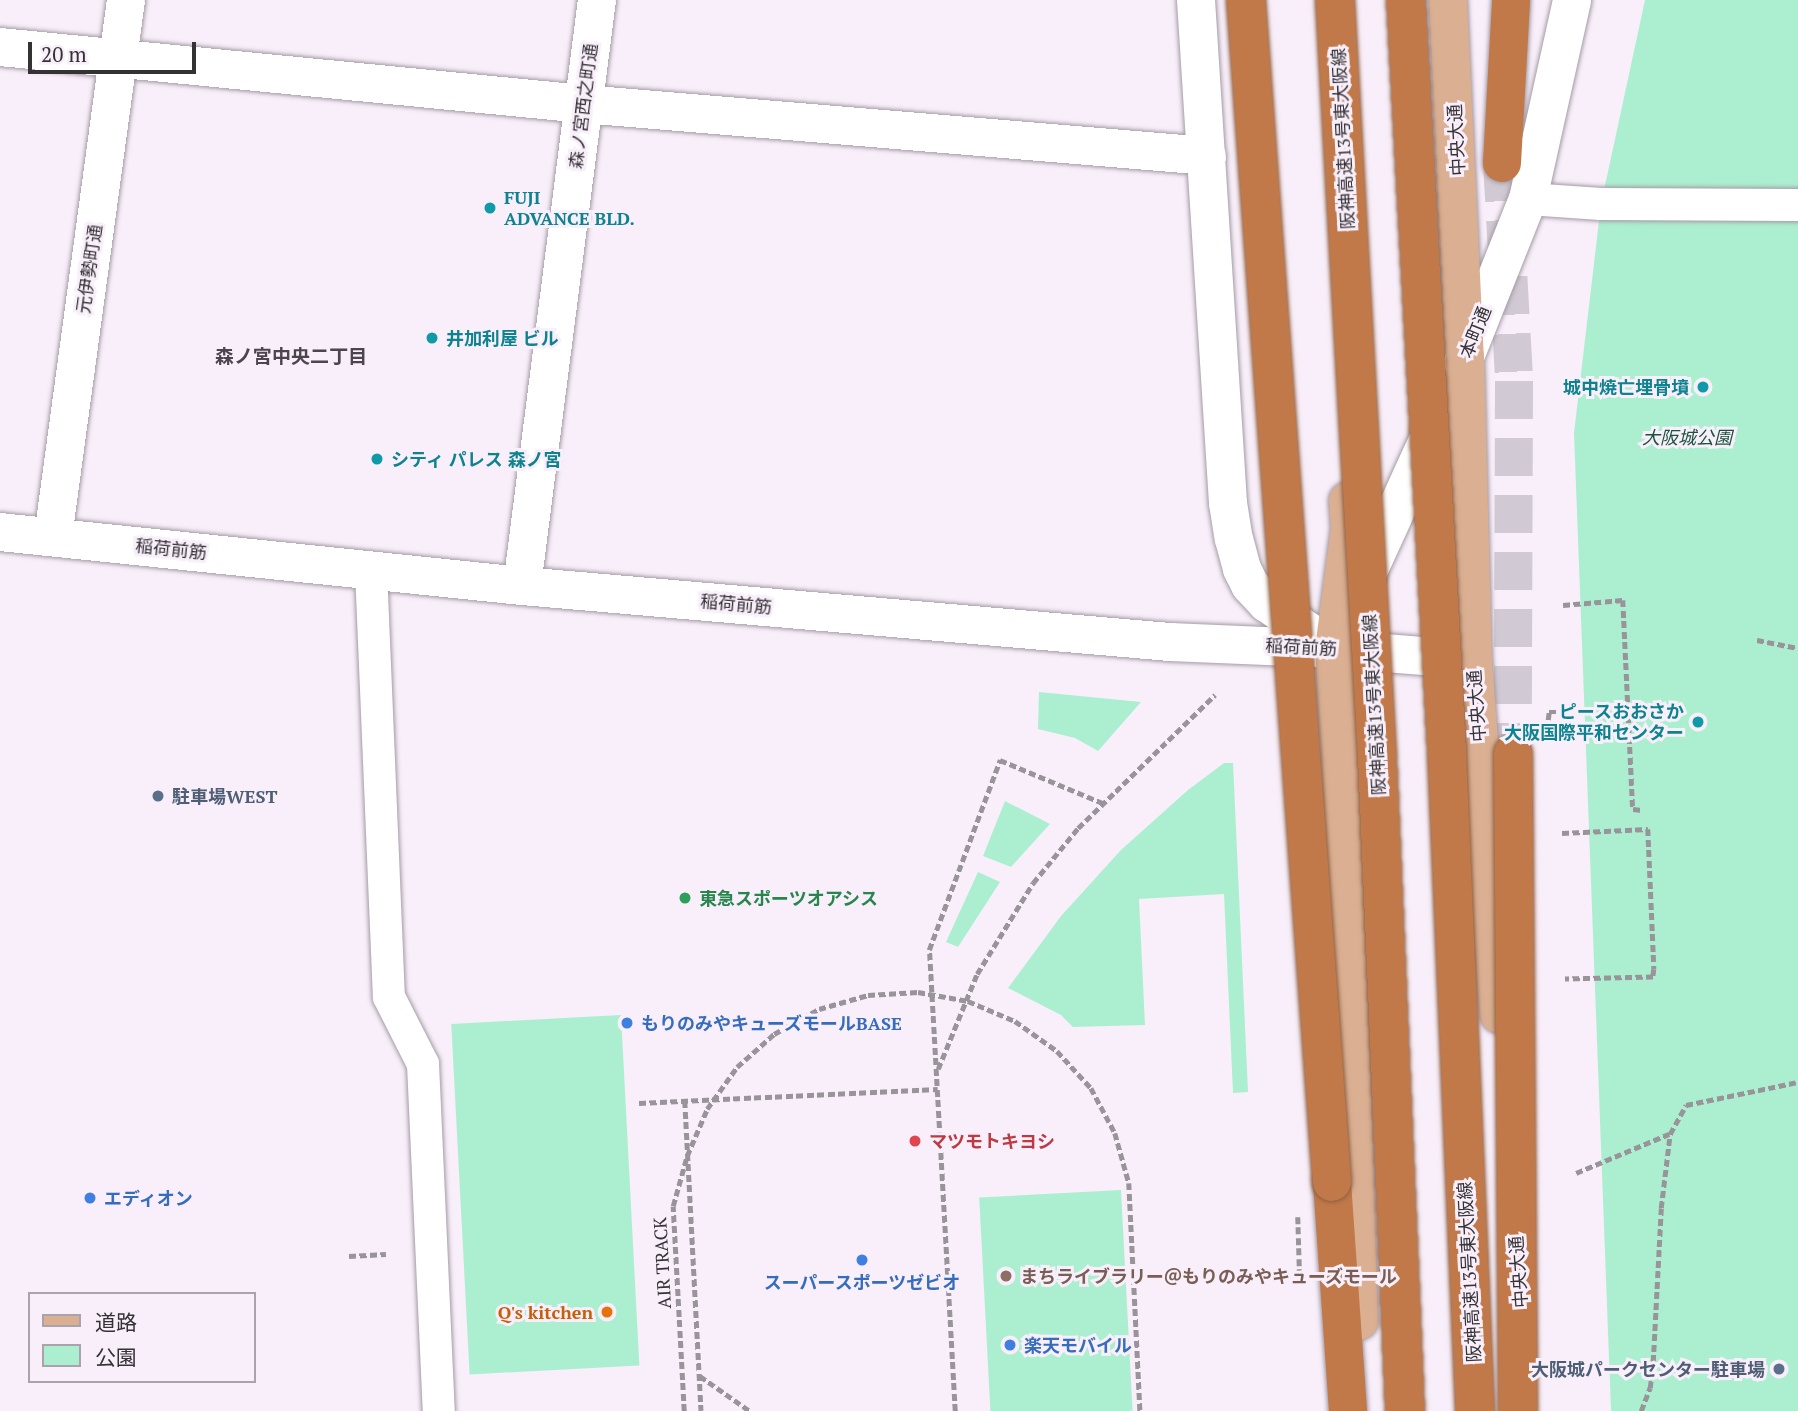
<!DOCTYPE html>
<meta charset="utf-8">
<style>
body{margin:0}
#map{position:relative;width:1798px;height:1411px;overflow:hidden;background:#f8effa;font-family:"PT Serif","Noto Sans JP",serif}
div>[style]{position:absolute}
.green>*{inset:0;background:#acefd0;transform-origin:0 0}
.motorway-tunnel>*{height:38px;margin-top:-19px;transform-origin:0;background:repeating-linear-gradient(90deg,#d1c9d3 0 38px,transparent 0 57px)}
.path>*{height:4.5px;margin-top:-2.25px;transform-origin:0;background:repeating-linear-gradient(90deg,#99939a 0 7px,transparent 0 10.5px)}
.roads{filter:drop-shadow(0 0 2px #a49ba5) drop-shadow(0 0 2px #a49ba5)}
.service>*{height:32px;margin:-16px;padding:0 16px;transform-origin:16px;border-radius:16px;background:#fff}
.minor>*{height:38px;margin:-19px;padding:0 19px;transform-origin:19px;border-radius:19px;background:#fff}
.tertiary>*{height:38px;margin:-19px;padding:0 19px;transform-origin:19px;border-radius:19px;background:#fff}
.primary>*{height:38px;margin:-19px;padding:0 19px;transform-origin:19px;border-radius:19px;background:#daaf92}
.motorway>*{height:38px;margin:-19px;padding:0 19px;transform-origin:19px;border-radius:19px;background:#c17949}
.path-bridge>*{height:4.5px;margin-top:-2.25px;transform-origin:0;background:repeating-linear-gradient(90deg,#99939a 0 7px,transparent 0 10.5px)}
.bridges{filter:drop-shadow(0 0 2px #906042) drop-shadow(0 0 2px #906042)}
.motorway-bridge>*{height:38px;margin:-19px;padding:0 19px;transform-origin:19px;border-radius:19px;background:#c17949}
.dots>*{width:19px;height:19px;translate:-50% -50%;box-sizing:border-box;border:4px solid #f8effa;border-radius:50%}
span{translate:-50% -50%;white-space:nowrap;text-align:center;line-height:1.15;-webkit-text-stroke:6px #f8effa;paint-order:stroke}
.street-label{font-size:18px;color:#353236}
.culture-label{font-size:18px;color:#0d838f;font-weight:700}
.left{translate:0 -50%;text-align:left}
.right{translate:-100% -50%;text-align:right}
.park-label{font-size:18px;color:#1b543e;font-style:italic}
.service-label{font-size:18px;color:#4e5e75;font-weight:700}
.leisure-label{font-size:18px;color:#27864d;font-weight:700}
.shop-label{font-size:18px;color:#366cbe;font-weight:700}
.health-label{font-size:18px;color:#be3a42;font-weight:700}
.education-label{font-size:18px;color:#785e54;font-weight:700}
.food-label{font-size:18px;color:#c56008;font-weight:700}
.neighbourhood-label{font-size:19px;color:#4c454e;font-weight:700}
.legend{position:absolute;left:28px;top:1292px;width:228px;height:91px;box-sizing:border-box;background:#f8effa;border:2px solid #aaa3ac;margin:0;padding:9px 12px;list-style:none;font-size:21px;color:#353236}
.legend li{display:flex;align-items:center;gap:14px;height:35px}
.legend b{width:35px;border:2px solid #aaa3ac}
.scale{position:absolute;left:28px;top:42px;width:168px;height:32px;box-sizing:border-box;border:4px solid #353236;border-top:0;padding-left:9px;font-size:21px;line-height:24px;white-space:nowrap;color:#353236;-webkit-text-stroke:5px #f8effa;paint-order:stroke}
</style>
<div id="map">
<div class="green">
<i style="clip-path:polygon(1645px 0,1798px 0,1798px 1411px,1611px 1411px,1574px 433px,1601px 204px)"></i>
<i style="clip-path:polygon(1039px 692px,1141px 702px,1098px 751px,1075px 738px,1038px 729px)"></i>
<i style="clip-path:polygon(1224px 763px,1233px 763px,1248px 1092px,1233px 1093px,1224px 894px,1139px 899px,1145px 1025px,1073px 1027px,1061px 1015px,1008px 988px,1061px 916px,1121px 850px,1188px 790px)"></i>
<i style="clip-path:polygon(1005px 801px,1050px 824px,1011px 867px,983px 856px)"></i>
<i style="clip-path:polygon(978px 872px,1000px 882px,958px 947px,946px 942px)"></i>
<i style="left:621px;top:1015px;width:351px;height:170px;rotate:87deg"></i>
<i style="left:1121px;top:1190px;width:221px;height:142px;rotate:87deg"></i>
</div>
<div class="motorway-tunnel">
<i style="left:1502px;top:163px;width:218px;rotate:86.8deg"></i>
<i style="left:1514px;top:381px;width:373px;rotate:90.2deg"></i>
</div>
<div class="path">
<i style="left:1563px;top:605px;width:60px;rotate:-4.8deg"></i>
<i style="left:1623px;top:600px;width:209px;rotate:87.3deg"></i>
<i style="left:1633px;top:809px;width:9px;rotate:6deg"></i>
<i style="left:1757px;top:640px;width:42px;rotate:11deg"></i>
<i style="left:1548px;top:720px;width:8px;rotate:-83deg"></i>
<i style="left:1549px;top:712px;width:19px"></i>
<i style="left:1562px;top:833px;width:86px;rotate:-2.7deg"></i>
<i style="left:1648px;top:829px;width:140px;rotate:87.5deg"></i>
<i style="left:1654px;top:969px;width:8px;rotate:97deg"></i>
<i style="left:1653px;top:977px;width:88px;rotate:178.7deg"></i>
<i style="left:938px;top:1069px;width:103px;rotate:-67.7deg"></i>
<i style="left:977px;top:974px;width:107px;rotate:-58.4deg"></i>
<i style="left:1033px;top:883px;width:71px;rotate:-50.7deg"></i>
<i style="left:1078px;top:828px;width:191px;rotate:-44.2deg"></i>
<i style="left:685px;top:1101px;width:310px;rotate:87deg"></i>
<i style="left:639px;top:1103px;width:299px;rotate:-2.7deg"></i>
<i style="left:1576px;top:1173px;width:101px;rotate:-22.8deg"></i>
<i style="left:349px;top:1256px;width:37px;rotate:-3deg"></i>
<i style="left:700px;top:1376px;width:61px;rotate:35deg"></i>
<i style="left:955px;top:1411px;width:462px;rotate:-93.2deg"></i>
<i style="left:929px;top:950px;width:203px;rotate:-69.5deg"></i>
<i style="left:1000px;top:760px;width:112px;rotate:22.7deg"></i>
<i style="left:1641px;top:1411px;width:25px;rotate:-69deg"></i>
<i style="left:1650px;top:1388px;width:26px;rotate:-83deg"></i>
<i style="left:1653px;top:1362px;width:154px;rotate:-87deg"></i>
<i style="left:1661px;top:1208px;width:75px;rotate:-83.1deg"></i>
<i style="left:1670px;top:1134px;width:33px;rotate:-61deg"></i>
<i style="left:1686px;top:1105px;width:114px;rotate:-11.6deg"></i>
</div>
<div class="roads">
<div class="service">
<i style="left:1528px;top:199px;width:73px;rotate:3.9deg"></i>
<i style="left:1601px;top:204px;width:197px;rotate:0.3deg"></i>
<i style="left:371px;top:570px;width:427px;rotate:87.6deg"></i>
<i style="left:389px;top:997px;width:75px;rotate:63.1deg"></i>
<i style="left:423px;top:1064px;width:347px;rotate:87.4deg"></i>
</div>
<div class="minor">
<i style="left:1196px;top:0;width:504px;rotate:86.36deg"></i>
<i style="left:1228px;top:503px;width:36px;rotate:81deg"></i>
<i style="left:1234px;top:539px;width:31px;rotate:75deg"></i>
<i style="left:1242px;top:569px;width:18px;rotate:63deg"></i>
<i style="left:1250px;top:585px;width:25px;rotate:47deg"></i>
<i style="left:1267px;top:603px;width:58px;rotate:34.5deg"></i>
<i style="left:583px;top:104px;width:626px;rotate:4.76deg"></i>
<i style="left:522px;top:586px;width:591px;rotate:-82.71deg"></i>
</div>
<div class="tertiary">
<i style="left:0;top:47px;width:586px;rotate:5.58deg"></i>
<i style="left:1463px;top:362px;width:175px;rotate:-68.3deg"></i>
<i style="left:1528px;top:199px;width:204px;rotate:-77.5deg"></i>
<i style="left:0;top:532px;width:525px;rotate:5.91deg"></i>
<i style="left:522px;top:586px;width:650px;rotate:4.94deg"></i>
<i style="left:1170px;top:642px;width:164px;rotate:2.4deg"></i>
<i style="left:1334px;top:649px;width:139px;rotate:4.5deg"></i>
<i style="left:53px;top:537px;width:542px;rotate:-82.26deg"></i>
<i style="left:1362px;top:585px;width:174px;rotate:-65.5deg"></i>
</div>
<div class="primary">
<i style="left:1448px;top:0;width:357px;rotate:87.3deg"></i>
<i style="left:1465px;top:357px;width:303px;rotate:88.5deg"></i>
<i style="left:1473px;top:660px;width:355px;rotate:85.8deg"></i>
<i style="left:1348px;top:501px;width:27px;rotate:86deg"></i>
<i style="left:1350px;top:528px;width:122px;rotate:97.5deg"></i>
<i style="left:1334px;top:649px;width:100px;rotate:86deg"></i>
<i style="left:1341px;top:749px;width:572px;rotate:88.2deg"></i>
</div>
<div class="motorway">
<i style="left:1502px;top:163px;width:163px;rotate:-86.8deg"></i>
<i style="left:1332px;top:1182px;width:230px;rotate:86deg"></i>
</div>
</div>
<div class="path-bridge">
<i style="left:1298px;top:1217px;width:66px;rotate:88.3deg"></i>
<i style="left:684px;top:1411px;width:205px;rotate:-93.1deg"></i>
<i style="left:673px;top:1206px;width:52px;rotate:-74.4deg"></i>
<i style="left:687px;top:1156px;width:51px;rotate:-66.9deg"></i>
<i style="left:707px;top:1109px;width:52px;rotate:-54.5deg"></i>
<i style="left:737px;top:1067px;width:50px;rotate:-41.7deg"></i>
<i style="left:774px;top:1034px;width:51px;rotate:-29.1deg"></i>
<i style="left:819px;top:1009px;width:51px;rotate:-15.9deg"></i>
<i style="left:868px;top:995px;width:50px;rotate:-3.4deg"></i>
<i style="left:918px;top:992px;width:51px;rotate:10.2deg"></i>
<i style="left:968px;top:1001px;width:51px;rotate:23.1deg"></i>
<i style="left:1015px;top:1021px;width:52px;rotate:35.5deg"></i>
<i style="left:1057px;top:1051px;width:50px;rotate:47.4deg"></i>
<i style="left:1091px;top:1088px;width:51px;rotate:61.9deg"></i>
<i style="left:1115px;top:1133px;width:52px;rotate:74.4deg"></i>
<i style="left:1129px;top:1183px;width:228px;rotate:87.2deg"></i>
</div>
<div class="bridges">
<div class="motorway-bridge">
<i style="left:1246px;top:0;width:1185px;rotate:85.84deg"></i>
<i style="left:1335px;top:0;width:757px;rotate:86.82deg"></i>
<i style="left:1377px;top:756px;width:656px;rotate:87.55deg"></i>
<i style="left:1406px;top:0;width:754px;rotate:86.88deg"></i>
<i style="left:1447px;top:753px;width:659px;rotate:87.56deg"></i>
<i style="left:1513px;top:754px;width:657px;rotate:89.56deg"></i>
</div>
</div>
<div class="dots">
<i style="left:490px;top:208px;background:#0f9aa8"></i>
<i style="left:432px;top:338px;background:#0f9aa8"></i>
<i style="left:1703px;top:387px;background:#0f9aa8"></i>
<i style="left:377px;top:459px;background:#0f9aa8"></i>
<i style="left:1698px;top:722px;background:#0f9aa8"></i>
<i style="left:158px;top:796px;background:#5c6f8a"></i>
<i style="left:685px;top:898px;background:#2e9e5b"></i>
<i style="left:627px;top:1023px;background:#3f7fe0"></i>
<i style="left:915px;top:1141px;background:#e0444e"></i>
<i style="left:90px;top:1198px;background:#3f7fe0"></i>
<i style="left:862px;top:1260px;background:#3f7fe0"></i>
<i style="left:1006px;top:1276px;background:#8d6e63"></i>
<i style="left:607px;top:1312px;background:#e8710a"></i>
<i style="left:1010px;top:1345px;background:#3f7fe0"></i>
<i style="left:1779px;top:1369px;background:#5c6f8a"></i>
</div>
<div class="street-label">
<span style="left:583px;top:106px;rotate:-83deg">森ノ宮西之町通</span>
<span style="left:1343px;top:139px;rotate:-93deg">阪神高速13号東大阪線</span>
<span style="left:1456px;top:140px;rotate:-93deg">中央大通</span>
<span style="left:89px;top:269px;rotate:-82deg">元伊勢町通</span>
<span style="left:1475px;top:332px;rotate:-68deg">本町通</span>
<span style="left:171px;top:549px;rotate:6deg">稲荷前筋</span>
<span style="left:736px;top:604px;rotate:5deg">稲荷前筋</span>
<span style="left:1301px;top:647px;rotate:3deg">稲荷前筋</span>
<span style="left:1374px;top:705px;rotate:-93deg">阪神高速13号東大阪線</span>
<span style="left:1476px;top:706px;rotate:-94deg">中央大通</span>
<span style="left:662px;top:1263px;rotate:-93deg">AIR TRACK</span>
<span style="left:1469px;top:1272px;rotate:-93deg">阪神高速13号東大阪線</span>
<span style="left:1518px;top:1272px;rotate:-94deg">中央大通</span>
</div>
<div class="culture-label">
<span class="left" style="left:504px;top:208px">FUJI<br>ADVANCE BLD.</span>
<span class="left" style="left:446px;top:338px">井加利屋 ビル</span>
<span class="right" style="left:1689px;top:387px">城中焼亡埋骨墳</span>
<span class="left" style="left:391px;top:459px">シティ パレス 森ノ宮</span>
<span class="right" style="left:1684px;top:722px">ピースおおさか<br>大阪国際平和センター</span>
</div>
<div class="park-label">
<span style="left:1687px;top:437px">大阪城公園</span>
</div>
<div class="service-label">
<span class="left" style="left:172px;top:796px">駐車場WEST</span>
<span class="right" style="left:1765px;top:1369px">大阪城パークセンター駐車場</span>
</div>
<div class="leisure-label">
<span class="left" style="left:699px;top:898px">東急スポーツオアシス</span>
</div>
<div class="shop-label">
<span class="left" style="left:641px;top:1023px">もりのみやキューズモールBASE</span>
<span class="left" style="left:104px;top:1198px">エディオン</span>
<span style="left:862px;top:1282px">スーパースポーツゼビオ</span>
<span class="left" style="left:1024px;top:1345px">楽天モバイル</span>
</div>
<div class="health-label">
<span class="left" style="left:929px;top:1141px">マツモトキヨシ</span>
</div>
<div class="education-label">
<span class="left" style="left:1020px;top:1276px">まちライブラリー＠もりのみやキューズモール</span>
</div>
<div class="food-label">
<span class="right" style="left:593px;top:1312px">Q's kitchen</span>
</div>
<div class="neighbourhood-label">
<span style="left:291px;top:356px">森ノ宮中央二丁目</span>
</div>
<ul class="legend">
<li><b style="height:9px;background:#daaf92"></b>道路</li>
<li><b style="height:19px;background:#acefd0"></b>公園</li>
</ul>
<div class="scale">20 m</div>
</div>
